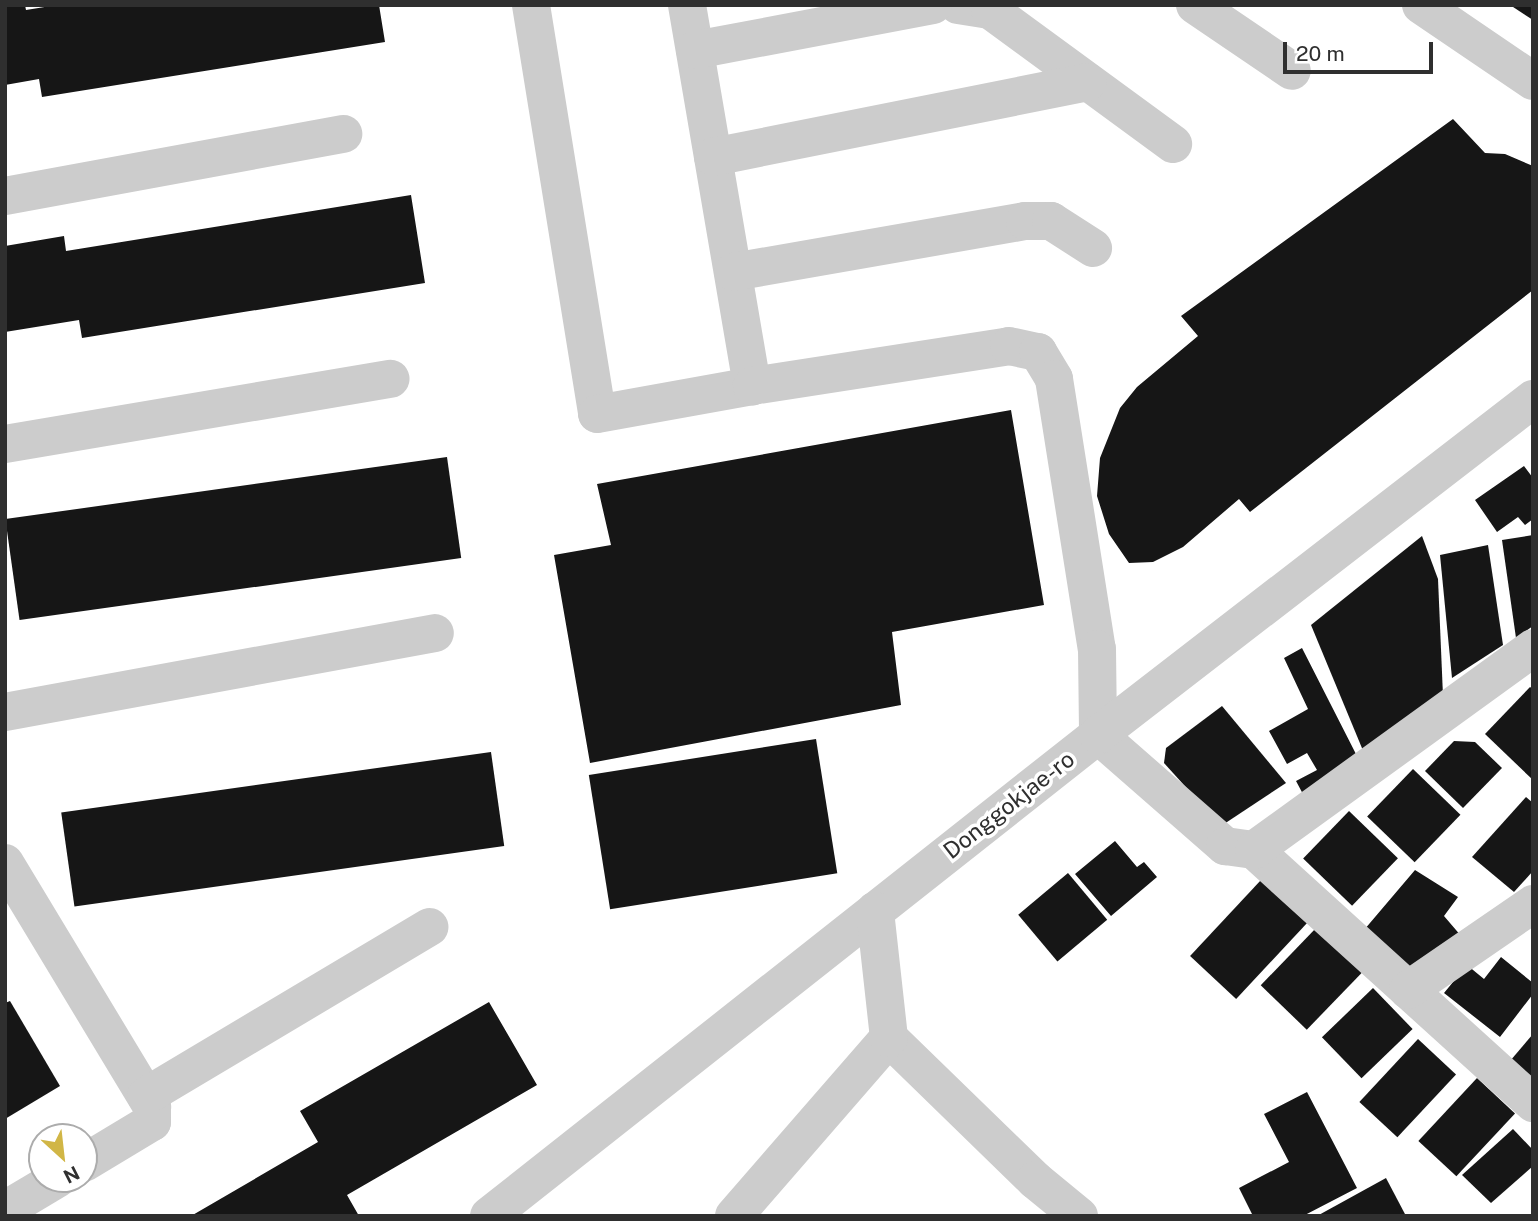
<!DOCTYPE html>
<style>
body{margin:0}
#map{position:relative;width:1538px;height:1221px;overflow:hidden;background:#fff;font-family:"Public Sans",sans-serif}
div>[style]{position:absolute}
.building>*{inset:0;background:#161616;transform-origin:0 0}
.minor>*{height:38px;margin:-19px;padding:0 19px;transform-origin:19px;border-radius:19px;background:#ccc}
span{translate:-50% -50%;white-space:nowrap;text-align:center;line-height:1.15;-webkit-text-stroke:7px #fff;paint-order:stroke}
.street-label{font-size:23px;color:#2f2f2f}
.frame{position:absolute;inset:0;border:7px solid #2f2f2f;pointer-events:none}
.north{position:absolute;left:28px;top:1123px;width:70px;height:70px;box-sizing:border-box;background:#fff;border:2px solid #acacac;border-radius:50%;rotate:153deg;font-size:19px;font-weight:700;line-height:28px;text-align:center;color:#2f2f2f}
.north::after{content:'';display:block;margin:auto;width:24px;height:32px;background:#d1b646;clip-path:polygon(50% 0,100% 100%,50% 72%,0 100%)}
.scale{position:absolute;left:1283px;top:42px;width:150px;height:32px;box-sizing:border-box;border:4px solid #2f2f2f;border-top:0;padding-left:9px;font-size:21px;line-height:24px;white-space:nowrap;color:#2f2f2f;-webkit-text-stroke:5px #fff;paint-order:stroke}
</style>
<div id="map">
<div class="building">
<i style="clip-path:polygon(5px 5px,25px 5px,26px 10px,57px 5px,379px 5px,385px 42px,42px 97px,39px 79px,5px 85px)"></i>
<i style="clip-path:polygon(1510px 5px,1533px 5px,1533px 20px)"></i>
<i style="clip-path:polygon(1453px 119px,1485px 153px,1505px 154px,1533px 166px,1533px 290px,1250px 512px,1239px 499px,1183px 547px,1153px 562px,1129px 563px,1109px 534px,1097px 496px,1100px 458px,1120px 408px,1137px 387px,1198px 336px,1181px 316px)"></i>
<i style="clip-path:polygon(411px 195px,425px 283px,82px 338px,79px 320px,5px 332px,5px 246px,64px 236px,66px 251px)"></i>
<i style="clip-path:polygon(1011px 410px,1044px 605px,892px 632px,901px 705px,590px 763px,554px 555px,611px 545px,597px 484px)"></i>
<i style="left:447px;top:457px;width:102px;height:446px;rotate:82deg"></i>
<i style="clip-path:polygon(1524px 466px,1533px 478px,1533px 519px,1525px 525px,1518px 517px,1497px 532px,1475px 500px)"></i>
<i style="clip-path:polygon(1533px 535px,1533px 626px,1516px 638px,1502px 540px)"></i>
<i style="clip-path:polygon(1422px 536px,1438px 579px,1443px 696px,1364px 753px,1311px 625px)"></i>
<i style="clip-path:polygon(1488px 545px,1503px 645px,1452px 678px,1440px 555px)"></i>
<i style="clip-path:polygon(1302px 648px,1358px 758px,1304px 796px,1296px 781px,1317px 770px,1307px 753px,1287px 764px,1269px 731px,1308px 709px,1284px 658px)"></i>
<i style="clip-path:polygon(1530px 687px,1533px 689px,1533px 780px,1485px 734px)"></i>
<i style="clip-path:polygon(1222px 706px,1286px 783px,1221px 826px,1164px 763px,1166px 748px)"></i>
<i style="left:816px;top:739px;width:136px;height:230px;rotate:81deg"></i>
<i style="clip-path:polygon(1454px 741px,1475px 742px,1502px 768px,1463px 808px,1425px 771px)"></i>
<i style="left:491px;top:752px;width:95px;height:434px;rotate:82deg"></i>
<i style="left:1413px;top:769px;width:66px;height:66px;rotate:44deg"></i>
<i style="clip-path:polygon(1526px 797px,1533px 803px,1533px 871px,1514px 892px,1472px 857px)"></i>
<i style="left:1349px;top:811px;width:68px;height:66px;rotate:44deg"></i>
<i style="clip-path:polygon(1115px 841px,1137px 867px,1144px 862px,1157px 877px,1111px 916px,1075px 874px)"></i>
<i style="clip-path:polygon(1415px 870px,1458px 897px,1444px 916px,1462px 937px,1410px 975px,1364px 930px)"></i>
<i style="left:1068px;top:873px;width:61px;height:65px;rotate:50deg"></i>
<i style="left:1261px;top:880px;width:63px;height:104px;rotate:43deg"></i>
<i style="left:1317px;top:927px;width:64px;height:81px;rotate:44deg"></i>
<i style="clip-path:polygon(1501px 957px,1533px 983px,1533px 994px,1500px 1037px,1444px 993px,1467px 965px,1484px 979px)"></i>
<i style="left:1373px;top:988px;width:57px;height:71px;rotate:46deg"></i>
<i style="clip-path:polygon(10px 1001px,60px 1086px,5px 1119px,5px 1003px)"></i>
<i style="clip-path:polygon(489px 1002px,537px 1085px,347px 1195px,359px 1216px,191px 1216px,318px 1142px,300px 1111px)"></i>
<i style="clip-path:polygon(1533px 1034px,1533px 1079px,1510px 1061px)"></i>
<i style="left:1418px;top:1039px;width:52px;height:86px;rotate:43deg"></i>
<i style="left:1477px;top:1078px;width:52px;height:86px;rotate:43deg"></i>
<i style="clip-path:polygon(1307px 1092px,1357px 1188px,1303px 1216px,1253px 1216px,1239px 1188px,1289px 1162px,1264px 1114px)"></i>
<i style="clip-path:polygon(1513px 1129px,1533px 1150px,1533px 1166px,1491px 1203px,1462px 1175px)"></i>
<i style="clip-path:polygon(1386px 1178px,1406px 1216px,1317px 1216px)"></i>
</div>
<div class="minor">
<i style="left:531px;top:5px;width:414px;rotate:80.8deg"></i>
<i style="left:597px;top:414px;width:158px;rotate:-10.2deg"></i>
<i style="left:687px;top:5px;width:387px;rotate:80.3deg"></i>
<i style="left:752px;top:386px;width:260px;rotate:-8.8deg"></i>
<i style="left:1009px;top:346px;width:30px;rotate:12deg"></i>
<i style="left:1038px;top:352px;width:31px;rotate:59deg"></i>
<i style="left:1054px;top:379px;width:273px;rotate:81deg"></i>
<i style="left:1097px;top:649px;width:86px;rotate:89.3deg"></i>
<i style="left:1098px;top:735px;width:169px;rotate:41.2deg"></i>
<i style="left:1225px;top:846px;width:29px;rotate:8deg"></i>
<i style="left:1254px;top:850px;width:377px;rotate:42.2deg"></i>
<i style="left:958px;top:5px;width:32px;rotate:9deg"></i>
<i style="left:990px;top:10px;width:227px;rotate:36.2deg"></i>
<i style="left:1195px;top:5px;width:117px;rotate:34.2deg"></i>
<i style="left:1421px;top:5px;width:135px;rotate:34.2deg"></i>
<i style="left:695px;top:50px;width:242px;rotate:-10.7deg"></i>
<i style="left:713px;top:157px;width:382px;rotate:-11.3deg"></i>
<i style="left:5px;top:196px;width:344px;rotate:-10.4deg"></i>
<i style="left:733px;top:272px;width:296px;rotate:-9.9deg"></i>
<i style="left:1025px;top:221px;width:26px"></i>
<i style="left:1051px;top:221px;width:50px;rotate:32.7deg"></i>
<i style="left:5px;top:444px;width:391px;rotate:-9.6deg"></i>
<i style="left:5px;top:712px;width:437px;rotate:-10.4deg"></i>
<i style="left:1254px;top:850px;width:344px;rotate:-35.9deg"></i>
<i style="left:5px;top:863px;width:285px;rotate:58.9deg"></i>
<i style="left:152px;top:1107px;width:15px;rotate:90deg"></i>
<i style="left:152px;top:1122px;width:79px;rotate:148.9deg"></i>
<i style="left:1408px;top:990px;width:152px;rotate:-34.5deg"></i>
<i style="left:889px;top:1038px;width:204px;rotate:44.2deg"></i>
<i style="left:1035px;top:1180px;width:57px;rotate:39.3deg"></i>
<i style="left:146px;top:1096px;width:330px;rotate:-30.8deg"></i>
<i style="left:5px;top:1210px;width:61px;rotate:-30.8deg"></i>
<i style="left:489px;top:1216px;width:776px;rotate:-38.3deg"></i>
<i style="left:1098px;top:735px;width:550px;rotate:-37.68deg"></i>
<i style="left:734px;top:1216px;width:236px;rotate:-49deg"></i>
<i style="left:889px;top:1038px;width:128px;rotate:-96.3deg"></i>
</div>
<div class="street-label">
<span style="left:1009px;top:805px;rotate:-38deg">Donggokjae-ro</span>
</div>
<div class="frame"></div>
<div class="north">N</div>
<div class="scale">20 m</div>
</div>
